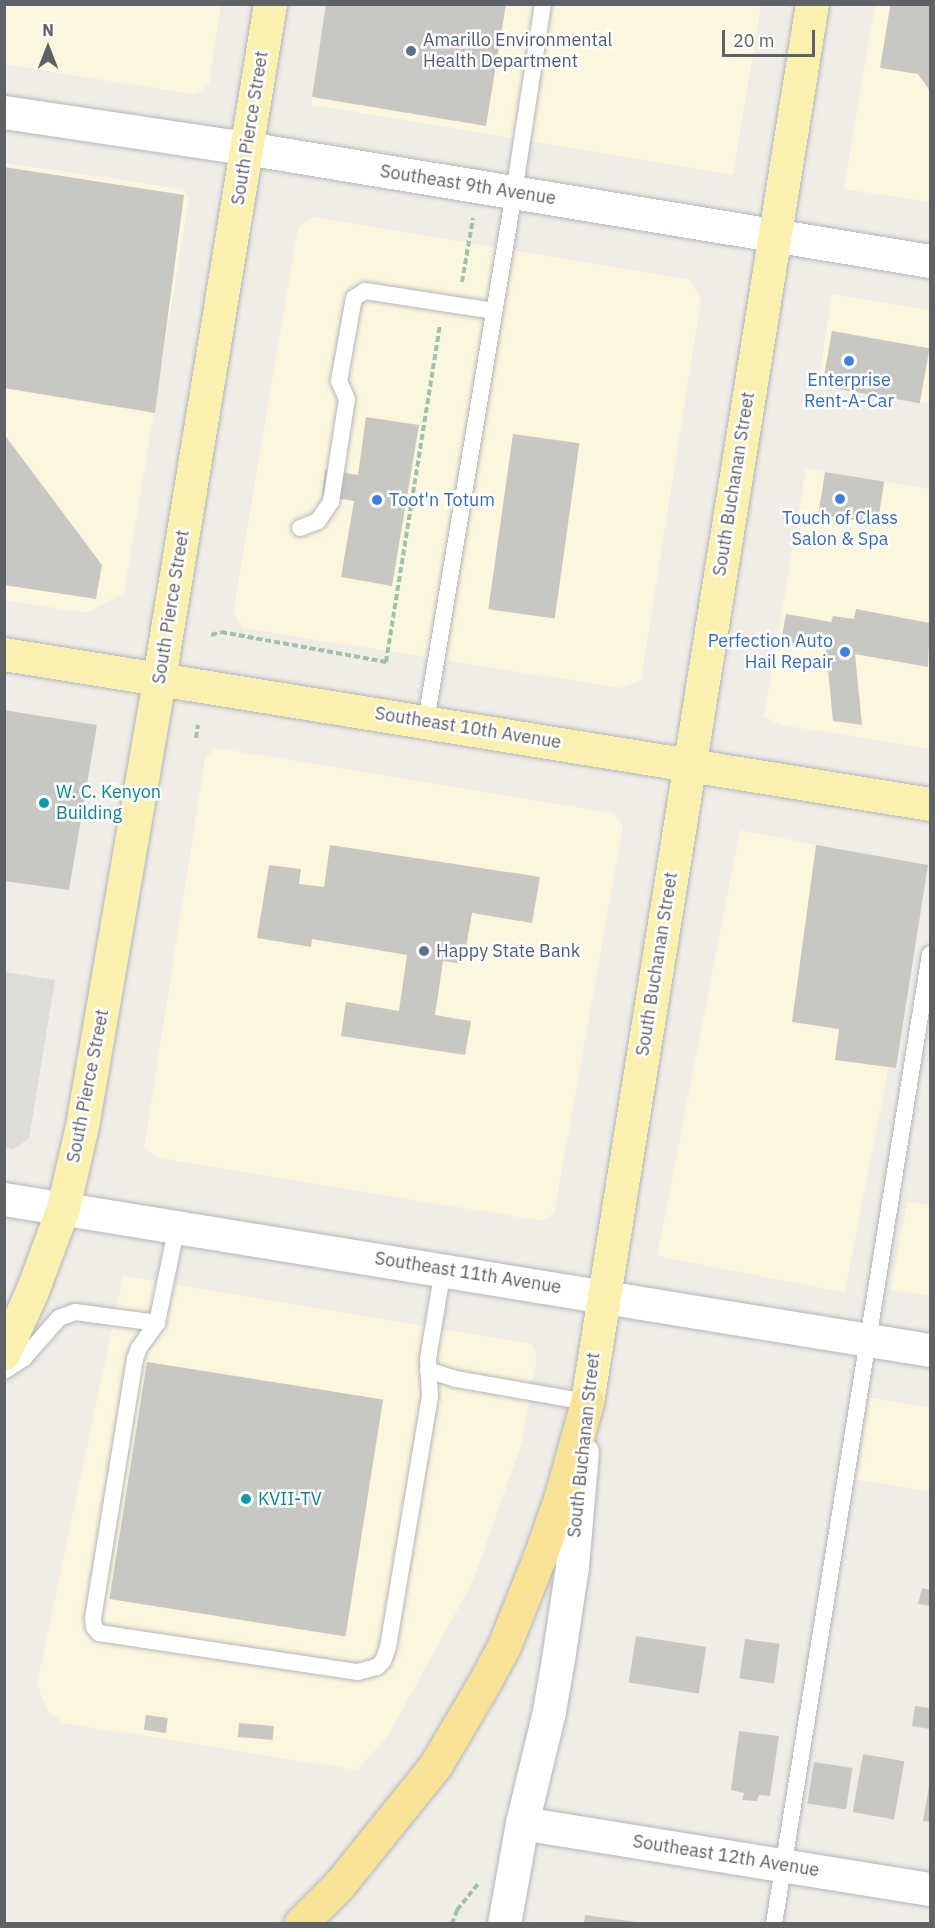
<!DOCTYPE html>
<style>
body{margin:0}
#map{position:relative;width:935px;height:1928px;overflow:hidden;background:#efede6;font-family:"IBM Plex Sans",sans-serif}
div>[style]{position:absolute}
.commercial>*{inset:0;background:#fcf6de;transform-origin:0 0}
.industrial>*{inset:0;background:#dedcd8}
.building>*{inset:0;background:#c8c7c1;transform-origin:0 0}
.path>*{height:4px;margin-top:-2px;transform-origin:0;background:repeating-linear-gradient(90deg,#9cc3a9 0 6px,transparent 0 9px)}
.roads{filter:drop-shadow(0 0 2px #b3b6ba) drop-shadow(0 0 2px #b3b6ba)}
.lane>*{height:16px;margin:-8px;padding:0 8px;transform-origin:8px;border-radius:8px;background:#fff}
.street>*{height:33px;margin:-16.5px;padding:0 16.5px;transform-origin:16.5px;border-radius:16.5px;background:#fff}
.secondary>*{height:33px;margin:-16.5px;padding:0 16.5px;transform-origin:16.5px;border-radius:16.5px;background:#fff}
.primary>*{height:33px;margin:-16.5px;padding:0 16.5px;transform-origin:16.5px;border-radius:16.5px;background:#faf1b0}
.highway>*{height:33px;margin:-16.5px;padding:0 16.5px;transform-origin:16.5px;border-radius:16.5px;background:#f7e296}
.dots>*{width:16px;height:16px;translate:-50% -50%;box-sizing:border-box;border:3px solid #fff;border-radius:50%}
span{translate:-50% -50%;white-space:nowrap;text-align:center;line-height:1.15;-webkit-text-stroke:5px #fff;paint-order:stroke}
.service-label{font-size:18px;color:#4e5e75}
.left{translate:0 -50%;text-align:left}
.street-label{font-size:18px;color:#5e6166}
.shop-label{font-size:18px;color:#366cbe}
.right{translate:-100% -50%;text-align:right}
.culture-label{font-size:18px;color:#0d838f}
.frame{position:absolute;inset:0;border:6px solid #5e6166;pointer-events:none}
.north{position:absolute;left:18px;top:18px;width:60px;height:60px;-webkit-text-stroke:4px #fff;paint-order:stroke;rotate:0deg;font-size:16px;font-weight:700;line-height:24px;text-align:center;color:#5e6166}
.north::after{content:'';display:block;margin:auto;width:21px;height:27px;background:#5e6166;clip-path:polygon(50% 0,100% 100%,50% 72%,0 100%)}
.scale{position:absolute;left:722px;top:30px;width:93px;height:27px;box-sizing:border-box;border:3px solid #5e6166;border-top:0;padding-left:8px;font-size:18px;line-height:21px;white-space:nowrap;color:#5e6166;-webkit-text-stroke:4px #fff;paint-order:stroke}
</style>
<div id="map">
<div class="commercial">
<i style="clip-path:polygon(4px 5px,221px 5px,209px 84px,196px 95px,5px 64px)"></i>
<i style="clip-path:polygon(326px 5px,761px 5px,733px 175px,311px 105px)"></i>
<i style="clip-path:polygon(875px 5px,930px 5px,930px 202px,844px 189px)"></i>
<i style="clip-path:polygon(4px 163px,183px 189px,189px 199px,124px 593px,87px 613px,5px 600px)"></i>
<i style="clip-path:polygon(312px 217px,690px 280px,701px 300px,641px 680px,620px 688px,243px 628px,233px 613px,298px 228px)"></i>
<i style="clip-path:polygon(832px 294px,930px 310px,930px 404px,818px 385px)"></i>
<i style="clip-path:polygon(806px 469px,930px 489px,930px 749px,781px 725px,764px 717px)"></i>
<i style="clip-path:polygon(215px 748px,614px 813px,623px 826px,554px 1214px,543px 1221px,157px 1158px,144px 1148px,205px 759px)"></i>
<i style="left:740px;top:830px;width:191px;height:434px;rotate:11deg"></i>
<i style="clip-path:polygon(907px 1202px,930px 1205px,930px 1296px,891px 1290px)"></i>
<i style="clip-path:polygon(123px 1276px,532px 1344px,537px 1356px,522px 1442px,473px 1581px,388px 1736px,357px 1770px,64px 1723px,48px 1712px,37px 1684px)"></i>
<i style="clip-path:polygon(870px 1398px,930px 1408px,930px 1492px,857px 1479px)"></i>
</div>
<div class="industrial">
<i style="clip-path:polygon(5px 972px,55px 980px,29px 1139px,13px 1149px,4px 1147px)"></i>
</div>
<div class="building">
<i style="clip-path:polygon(326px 4px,506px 4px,486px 126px,312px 97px)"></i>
<i style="clip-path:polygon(888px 4px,930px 4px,930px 91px,918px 74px,880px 68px,890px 7px)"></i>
<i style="clip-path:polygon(4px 167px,184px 195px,155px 413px,4px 388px)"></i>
<i style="left:832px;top:331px;width:99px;height:56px;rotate:10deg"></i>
<i style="clip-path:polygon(366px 417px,419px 425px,392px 586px,341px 577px,354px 501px,322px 496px,325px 470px,358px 475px)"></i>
<i style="clip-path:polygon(4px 434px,102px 565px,96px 599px,4px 585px)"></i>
<i style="left:513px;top:434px;width:67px;height:177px;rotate:8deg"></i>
<i style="left:825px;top:472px;width:60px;height:43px;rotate:9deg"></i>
<i style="clip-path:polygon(856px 609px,930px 623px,928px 667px,855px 654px,862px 725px,833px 721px,826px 649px,781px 641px,786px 614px,831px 622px,833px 616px,854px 619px)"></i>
<i style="clip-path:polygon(4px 710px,97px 725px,69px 890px,4px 881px)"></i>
<i style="clip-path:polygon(330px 845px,540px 877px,532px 923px,472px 913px,463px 964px,443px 961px,435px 1015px,471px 1021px,465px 1055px,341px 1036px,346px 1002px,399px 1011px,407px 955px,312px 939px,311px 947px,257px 938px,269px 865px,301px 869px,299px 884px,324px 887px)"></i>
<i style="clip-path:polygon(816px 845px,928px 865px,896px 1068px,835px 1060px,839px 1029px,792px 1022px)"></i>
<i style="left:147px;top:1362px;width:239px;height:240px;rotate:9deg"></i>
<i style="clip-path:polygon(922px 1588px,930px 1590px,930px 1606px,918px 1604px)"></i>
<i style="left:636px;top:1636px;width:71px;height:47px;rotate:9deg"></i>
<i style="left:745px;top:1639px;width:35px;height:40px;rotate:8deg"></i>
<i style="clip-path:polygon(915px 1706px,930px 1708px,930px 1729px,912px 1726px)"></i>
<i style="left:146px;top:1715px;width:22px;height:15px;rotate:8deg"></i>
<i style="left:239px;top:1723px;width:35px;height:14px;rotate:5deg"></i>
<i style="clip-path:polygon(739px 1731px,779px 1736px,770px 1796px,759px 1795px,757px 1801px,742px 1800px,744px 1793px,731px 1790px)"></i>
<i style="left:863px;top:1754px;width:42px;height:59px;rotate:10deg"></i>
<i style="left:814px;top:1762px;width:39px;height:42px;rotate:9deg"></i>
<i style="clip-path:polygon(929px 1786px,930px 1786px,930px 1822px,923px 1821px)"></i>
<i style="clip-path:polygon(585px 1915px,636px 1922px,635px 1924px,584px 1924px)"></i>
</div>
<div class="path">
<i style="left:462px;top:282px;width:65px;rotate:-80.2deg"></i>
<i style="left:211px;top:635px;width:10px;rotate:-17deg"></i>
<i style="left:221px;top:632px;width:168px;rotate:10.3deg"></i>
<i style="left:386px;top:662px;width:341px;rotate:-80.9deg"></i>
<i style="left:196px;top:738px;width:13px;rotate:-81deg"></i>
<i style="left:452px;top:1924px;width:15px;rotate:-70deg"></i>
<i style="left:457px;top:1910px;width:33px;rotate:-51deg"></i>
</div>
<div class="roads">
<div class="lane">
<i style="left:300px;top:528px;width:19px;rotate:-21deg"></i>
<i style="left:318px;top:521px;width:23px;rotate:-56deg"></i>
<i style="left:331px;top:502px;width:104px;rotate:-81.2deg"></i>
<i style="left:347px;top:399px;width:20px;rotate:-114deg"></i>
<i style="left:339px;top:381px;width:84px;rotate:-79.8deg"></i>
<i style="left:354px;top:298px;width:13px;rotate:-32deg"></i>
<i style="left:365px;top:291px;width:131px;rotate:8.8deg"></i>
<i style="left:426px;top:721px;width:535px;rotate:-80.54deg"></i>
<i style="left:514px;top:193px;width:191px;rotate:-81.3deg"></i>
<i style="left:177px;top:1226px;width:99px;rotate:101.7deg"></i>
<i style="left:157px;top:1323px;width:31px;rotate:126deg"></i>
<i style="left:139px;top:1348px;width:12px;rotate:110deg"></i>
<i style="left:135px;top:1359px;width:263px;rotate:99.2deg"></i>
<i style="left:93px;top:1619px;width:8px;rotate:83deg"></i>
<i style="left:94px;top:1627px;width:8px;rotate:50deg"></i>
<i style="left:99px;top:1633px;width:262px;rotate:8.6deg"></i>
<i style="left:358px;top:1672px;width:20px;rotate:-15deg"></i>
<i style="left:377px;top:1667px;width:8px;rotate:-45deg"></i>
<i style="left:383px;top:1661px;width:15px;rotate:-70deg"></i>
<i style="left:388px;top:1647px;width:254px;rotate:-80.5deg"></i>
<i style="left:430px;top:1397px;width:38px;rotate:-93deg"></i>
<i style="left:428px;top:1359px;width:91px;rotate:-80.5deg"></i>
<i style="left:428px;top:1370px;width:29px;rotate:18deg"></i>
<i style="left:456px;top:1379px;width:133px;rotate:10deg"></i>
<i style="left:4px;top:1371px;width:24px;rotate:-33deg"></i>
<i style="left:24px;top:1358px;width:53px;rotate:-48.8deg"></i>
<i style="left:59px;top:1318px;width:17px;rotate:-21deg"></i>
<i style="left:75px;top:1312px;width:83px;rotate:7.6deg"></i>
<i style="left:774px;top:1924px;width:982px;rotate:-80.86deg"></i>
</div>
<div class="street">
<i style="left:522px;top:1823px;width:413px;rotate:9.2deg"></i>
</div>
<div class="secondary">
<i style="left:4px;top:112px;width:245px;rotate:8.5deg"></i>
<i style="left:246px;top:148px;width:693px;rotate:9.38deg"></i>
<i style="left:4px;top:1199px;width:938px;rotate:9.26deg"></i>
<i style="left:504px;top:1924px;width:103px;rotate:-79.9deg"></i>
<i style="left:522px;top:1823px;width:115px;rotate:-76.4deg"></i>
<i style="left:549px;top:1711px;width:53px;rotate:-80.2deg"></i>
<i style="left:558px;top:1659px;width:94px;rotate:-81.4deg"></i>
<i style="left:572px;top:1566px;width:114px;rotate:-85deg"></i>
</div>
<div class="primary">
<i style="left:4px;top:654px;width:938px;rotate:9.2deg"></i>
<i style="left:4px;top:1353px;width:68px;rotate:-65.7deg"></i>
<i style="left:32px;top:1291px;width:89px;rotate:-69.5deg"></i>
<i style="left:63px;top:1208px;width:84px;rotate:-77deg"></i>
<i style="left:82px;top:1126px;width:455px;rotate:-80.2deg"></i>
<i style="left:159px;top:678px;width:683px;rotate:-80.65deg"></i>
<i style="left:587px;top:1402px;width:1416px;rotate:-80.86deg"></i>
</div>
<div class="highway">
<i style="left:300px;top:1924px;width:55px;rotate:-45deg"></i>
<i style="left:339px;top:1885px;width:153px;rotate:-51.1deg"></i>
<i style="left:435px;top:1766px;width:96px;rotate:-59.4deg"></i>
<i style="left:484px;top:1683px;width:42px;rotate:-61.6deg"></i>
<i style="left:504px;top:1646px;width:97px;rotate:-68.2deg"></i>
<i style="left:540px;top:1556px;width:64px;rotate:-70.7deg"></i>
<i style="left:561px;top:1496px;width:98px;rotate:-74.5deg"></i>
</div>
</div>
<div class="dots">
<i style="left:411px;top:51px;background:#5c6f8a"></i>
<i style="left:849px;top:361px;background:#3f7fe0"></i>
<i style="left:840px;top:499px;background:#3f7fe0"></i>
<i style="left:377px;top:500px;background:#3f7fe0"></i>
<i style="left:845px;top:652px;background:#3f7fe0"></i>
<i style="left:44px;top:803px;background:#0f9aa8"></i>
<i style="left:424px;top:951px;background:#5c6f8a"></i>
<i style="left:246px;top:1499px;background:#0f9aa8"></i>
</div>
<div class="service-label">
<span class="left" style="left:423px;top:51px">Amarillo Environmental<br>Health Department</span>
<span class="left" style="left:436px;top:951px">Happy State Bank</span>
</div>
<div class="street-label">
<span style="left:250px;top:128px;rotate:-81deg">South Pierce Street</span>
<span style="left:468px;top:185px;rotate:9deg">Southeast 9th Avenue</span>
<span style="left:734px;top:484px;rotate:-81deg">South Buchanan Street</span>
<span style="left:171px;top:607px;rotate:-81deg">South Pierce Street</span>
<span style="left:468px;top:728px;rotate:9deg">Southeast 10th Avenue</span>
<span style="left:657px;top:964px;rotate:-81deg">South Buchanan Street</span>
<span style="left:88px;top:1086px;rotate:-79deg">South Pierce Street</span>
<span style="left:468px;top:1273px;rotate:9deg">Southeast 11th Avenue</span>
<span style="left:584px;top:1445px;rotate:-84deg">South Buchanan Street</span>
<span style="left:726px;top:1856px;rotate:9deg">Southeast 12th Avenue</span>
</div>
<div class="shop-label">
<span style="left:849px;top:391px">Enterprise<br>Rent-A-Car</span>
<span class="left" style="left:389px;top:500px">Toot'n Totum</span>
<span style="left:840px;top:529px">Touch of Class<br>Salon &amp; Spa</span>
<span class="right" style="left:833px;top:652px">Perfection Auto<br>Hail Repair</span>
</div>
<div class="culture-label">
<span class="left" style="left:56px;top:803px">W. C. Kenyon<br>Building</span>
<span class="left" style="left:258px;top:1499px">KVII-TV</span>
</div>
<div class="frame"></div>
<div class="north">N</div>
<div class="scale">20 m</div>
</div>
